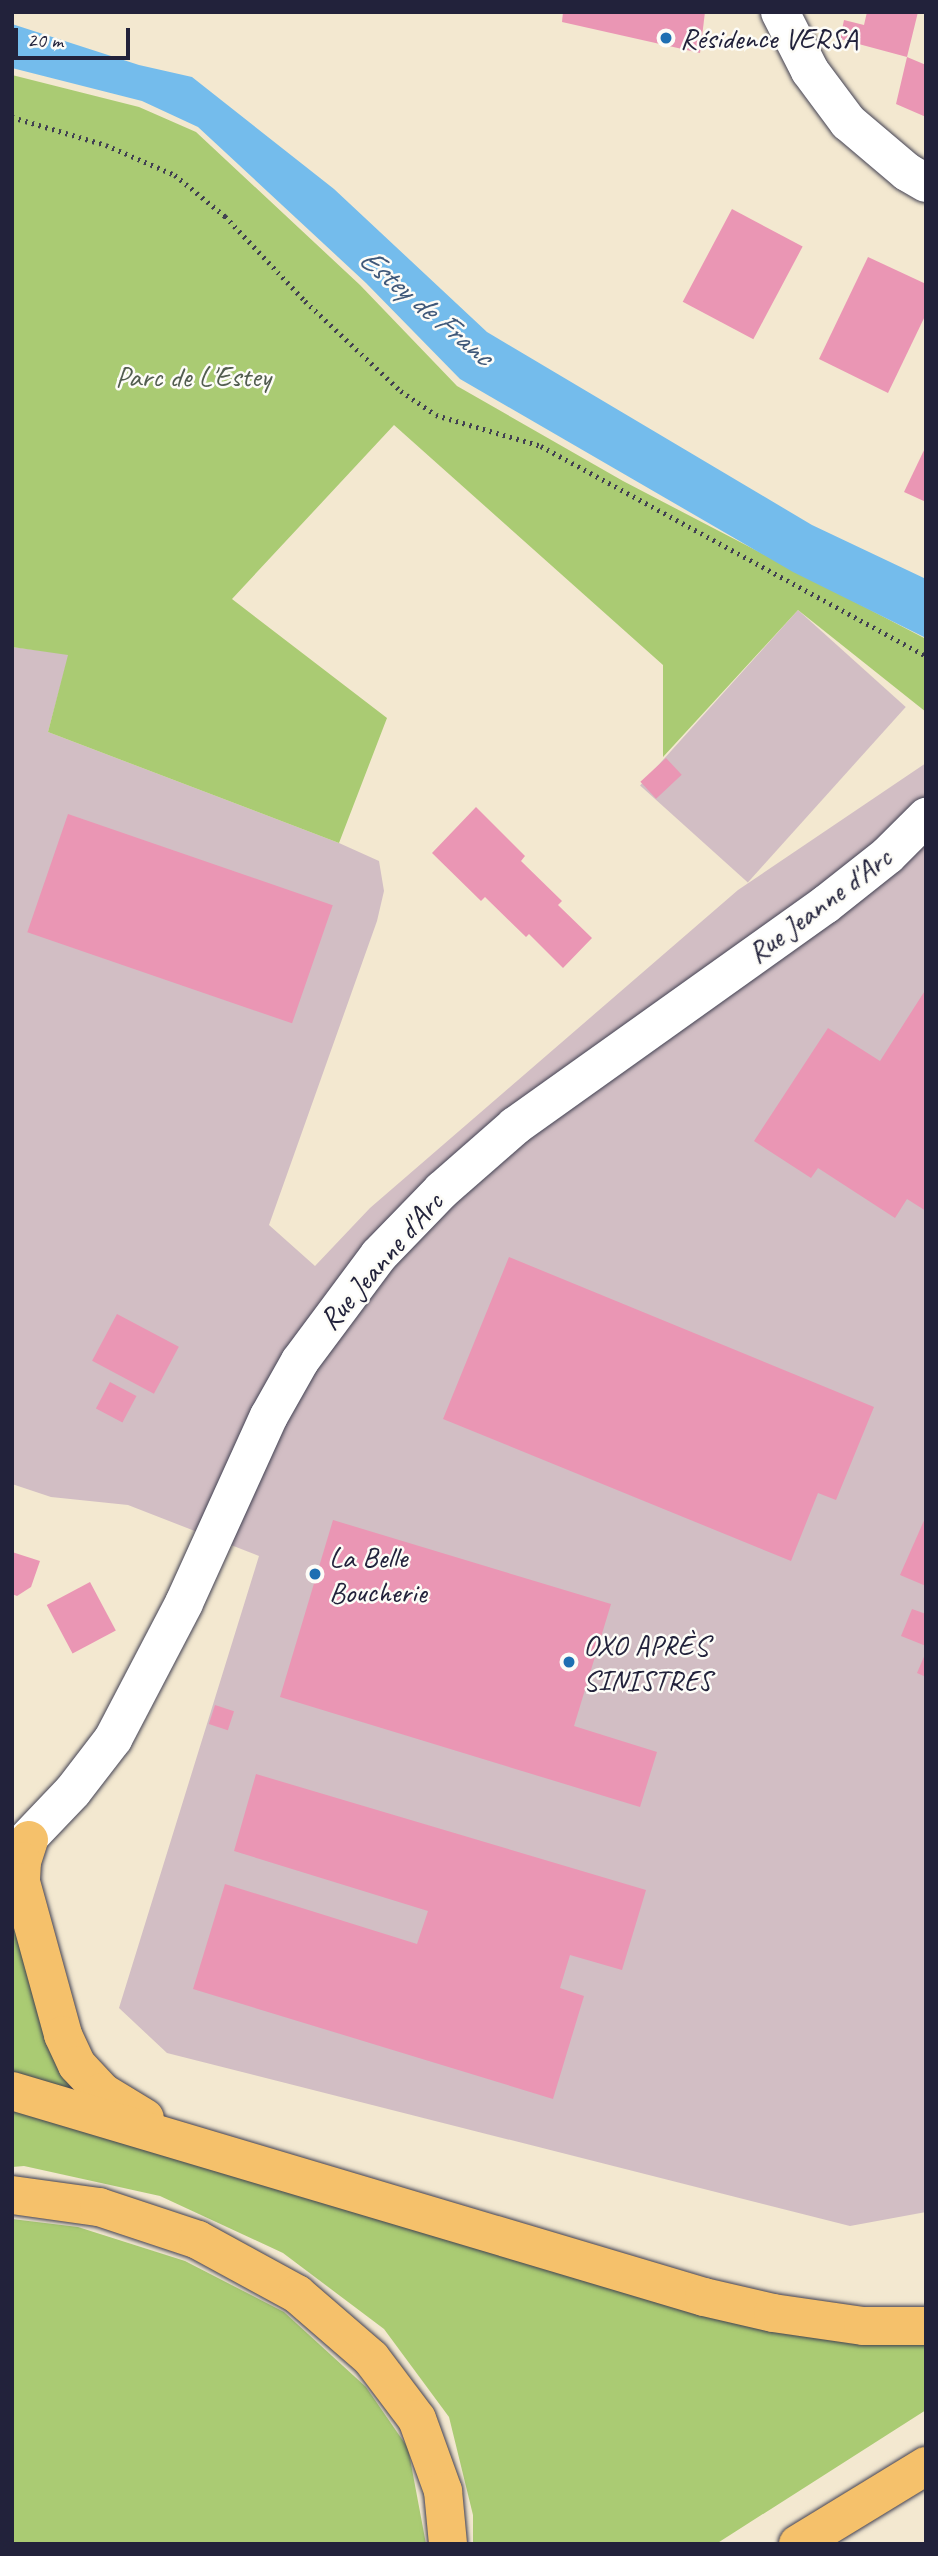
<!DOCTYPE html>
<meta charset="utf-8">
<style>
body{margin:0}
#map{position:relative;width:938px;height:2556px;overflow:hidden;background:#f3e8d0;font-family:Caveat,sans-serif}
div>[style]{position:absolute}
.industrial>*{inset:0;background:#d2bec4;transform-origin:0 0}
.green>*{inset:0;background:#aacb73}
.water>*{inset:0;background:#74bcec}
.building>*{inset:0;background:#ea96b4;transform-origin:0 0}
.path>*{height:4.5px;margin-top:-2.25px;transform-origin:0;background:repeating-linear-gradient(90deg,#414051 0 2px,transparent 0 7px)}
.roads{filter:drop-shadow(0 0 2px #414051) drop-shadow(0 0 2px #414051)}
.minor>*{height:38px;margin:-19px;padding:0 19px;transform-origin:19px;border-radius:19px;background:#fff}
.tertiary>*{height:38px;margin:-19px;padding:0 19px;transform-origin:19px;border-radius:19px;background:#fff}
.motorway>*{height:38px;margin:-19px;padding:0 19px;transform-origin:19px;border-radius:19px;background:#f5c16b}
.dots>*{width:19px;height:19px;translate:-50% -50%;box-sizing:border-box;border:4px solid #fdfcf7;border-radius:50%}
span{translate:-50% -50%;white-space:nowrap;text-align:center;line-height:1.15;-webkit-text-stroke:5px #fdfcf7;paint-order:stroke}
.poi-label{font-size:30px;color:#22223b}
.left{translate:0 -50%;text-align:left}
.park-label{font-size:30px;color:#525d4f}
.street-label{font-size:30px;color:#22223b}
.water-label{font-size:32px;color:#3f5879;font-style:italic}
.frame{position:absolute;inset:0;border:14px solid #22223b;pointer-events:none}
.scale{position:absolute;left:14px;top:28px;width:116px;height:32px;box-sizing:border-box;border:4px solid #22223b;border-top:0;padding-left:9px;font-size:21px;line-height:24px;white-space:nowrap;color:#22223b;-webkit-text-stroke:5px #fdfcf7;paint-order:stroke}
</style>
<div id="map">
<div class="industrial">
<i style="left:798px;top:610px;width:145px;height:236px;rotate:42deg"></i>
<i style="clip-path:polygon(12px 647px,69px 654px,48px 732px,339px 843px,379px 861px,384px 891px,377px 921px,269px 1225px,315px 1266px,370px 1208px,738px 890px,926px 763px,926px 2212px,850px 2226px,167px 2053px,119px 2008px,259px 1556px,128px 1505px,51px 1497px,12px 1484px)"></i>
</div>
<div class="green">
<i style="clip-path:polygon(12px 75px,139px 107px,196px 132px,360px 285px,457px 386px,623px 481px,926px 639px,926px 712px,798px 610px,663px 757px,663px 665px,394px 425px,232px 599px,387px 718px,339px 843px,48px 732px,68px 655px,12px 647px)"></i>
<i style="clip-path:polygon(12px 1910px,80px 2093px,12px 2074px)"></i>
<i style="clip-path:polygon(12px 2105px,926px 2343px,926px 2410px,716px 2544px,473px 2544px,473px 2515px,449px 2417px,384px 2329px,283px 2253px,160px 2196px,24px 2166px,12px 2167px)"></i>
<i style="clip-path:polygon(12px 2219px,78px 2227px,185px 2261px,284px 2312px,366px 2387px,408px 2448px,426px 2544px,12px 2544px)"></i>
</div>
<div class="water">
<i style="clip-path:polygon(12px 24px,139px 65px,192px 77px,334px 189px,487px 332px,812px 525px,926px 579px,926px 638px,793px 572px,460px 379px,366px 283px,198px 127px,142px 101px,12px 68px)"></i>
</div>
<div class="building">
<i style="clip-path:polygon(563px 12px,705px 12px,700px 53px,562px 22px)"></i>
<i style="clip-path:polygon(867px 12px,918px 12px,907px 57px,926px 65px,926px 117px,896px 104px,907px 57px,840px 39px,844px 20px,864px 25px)"></i>
<i style="left:732px;top:209px;width:80px;height:105px;rotate:28deg"></i>
<i style="clip-path:polygon(868px 257px,926px 284px,926px 314px,888px 393px,819px 359px)"></i>
<i style="clip-path:polygon(926px 446px,926px 502px,904px 492px)"></i>
<i style="left:666px;top:758px;width:23px;height:35px;rotate:47deg"></i>
<i style="clip-path:polygon(476px 807px,525px 856px,521px 861px,562px 901px,558px 905px,592px 938px,563px 968px,529px 934px,526px 937px,485px 897px,481px 901px,432px 853px)"></i>
<i style="left:68px;top:814px;width:280px;height:125px;rotate:19deg"></i>
<i style="clip-path:polygon(926px 989px,926px 1211px,907px 1199px,895px 1218px,818px 1168px,811px 1178px,754px 1141px,828px 1028px,880px 1061px)"></i>
<i style="clip-path:polygon(509px 1257px,874px 1407px,836px 1500px,818px 1493px,791px 1561px,443px 1419px)"></i>
<i style="left:117px;top:1314px;width:70px;height:53px;rotate:28deg"></i>
<i style="left:110px;top:1382px;width:30px;height:30px;rotate:28deg"></i>
<i style="clip-path:polygon(926px 1516px,926px 1586px,900px 1575px)"></i>
<i style="clip-path:polygon(333px 1520px,611px 1604px,574px 1726px,657px 1752px,640px 1807px,280px 1697px)"></i>
<i style="clip-path:polygon(12px 1552px,40px 1561px,31px 1587px,17px 1596px,12px 1594px)"></i>
<i style="left:90px;top:1582px;width:55px;height:49px;rotate:62deg"></i>
<i style="clip-path:polygon(912px 1609px,926px 1614px,926px 1646px,901px 1636px)"></i>
<i style="clip-path:polygon(926px 1652px,926px 1677px,917px 1673px)"></i>
<i style="left:215px;top:1705px;width:20px;height:20px;rotate:18deg"></i>
<i style="clip-path:polygon(256px 1774px,646px 1890px,622px 1970px,570px 1955px,560px 1988px,584px 1996px,553px 2099px,193px 1989px,225px 1884px,417px 1944px,428px 1911px,234px 1851px)"></i>
</div>
<div class="path">
<i style="left:303px;top:12px;width:1px;rotate:90deg"></i>
<i style="left:12px;top:117px;width:98px;rotate:16.6deg"></i>
<i style="left:106px;top:145px;width:75px;rotate:23.5deg"></i>
<i style="left:175px;top:175px;width:65px;rotate:39.4deg"></i>
<i style="left:225px;top:216px;width:117px;rotate:46.7deg"></i>
<i style="left:305px;top:301px;width:132px;rotate:43.2deg"></i>
<i style="left:401px;top:391px;width:42px;rotate:34.4deg"></i>
<i style="left:436px;top:415px;width:109px;rotate:16.4deg"></i>
<i style="left:541px;top:446px;width:439px;rotate:28.6deg"></i>
</div>
<div class="roads">
<div class="minor">
<i style="left:780px;top:12px;width:66px;rotate:63deg"></i>
<i style="left:810px;top:71px;width:64px;rotate:53.3deg"></i>
<i style="left:848px;top:122px;width:77px;rotate:40.3deg"></i>
<i style="left:907px;top:172px;width:22px;rotate:30deg"></i>
</div>
<div class="tertiary">
<i style="left:12px;top:1855px;width:88px;rotate:-46.4deg"></i>
<i style="left:73px;top:1791px;width:66px;rotate:-52.4deg"></i>
<i style="left:113px;top:1739px;width:153px;rotate:-62.4deg"></i>
<i style="left:184px;top:1603px;width:205px;rotate:-65.6deg"></i>
<i style="left:269px;top:1416px;width:63px;rotate:-60.6deg"></i>
<i style="left:300px;top:1361px;width:132px;rotate:-53.3deg"></i>
<i style="left:379px;top:1255px;width:91px;rotate:-45.9deg"></i>
<i style="left:442px;top:1190px;width:97px;rotate:-41.2deg"></i>
<i style="left:515px;top:1126px;width:381px;rotate:-35.5deg"></i>
<i style="left:825px;top:905px;width:80px;rotate:-38.4deg"></i>
<i style="left:888px;top:855px;width:54px;rotate:-45deg"></i>
</div>
<div class="motorway">
<i style="left:29px;top:1840px;width:22px;rotate:108deg"></i>
<i style="left:22px;top:1861px;width:21px;rotate:93deg"></i>
<i style="left:21px;top:1882px;width:159px;rotate:74.6deg"></i>
<i style="left:63px;top:2035px;width:33px;rotate:65deg"></i>
<i style="left:77px;top:2065px;width:37px;rotate:47deg"></i>
<i style="left:102px;top:2092px;width:50px;rotate:31.2deg"></i>
<i style="left:12px;top:2091px;width:722px;rotate:16.58deg"></i>
<i style="left:704px;top:2297px;width:71px;rotate:13.1deg"></i>
<i style="left:773px;top:2313px;width:91px;rotate:8.2deg"></i>
<i style="left:863px;top:2326px;width:63px"></i>
<i style="left:12px;top:2195px;width:88px;rotate:7.9deg"></i>
<i style="left:99px;top:2207px;width:104px;rotate:18.4deg"></i>
<i style="left:198px;top:2240px;width:113px;rotate:28.6deg"></i>
<i style="left:297px;top:2294px;width:98px;rotate:40.9deg"></i>
<i style="left:371px;top:2358px;width:76px;rotate:53deg"></i>
<i style="left:417px;top:2419px;width:77px;rotate:70.1deg"></i>
<i style="left:443px;top:2491px;width:53px;rotate:84.6deg"></i>
<i style="left:798px;top:2544px;width:150px;rotate:-31.4deg"></i>
</div>
</div>
<div class="dots">
<i style="left:666px;top:38px;background:#1f6fb2"></i>
<i style="left:315px;top:1574px;background:#1f6fb2"></i>
<i style="left:569px;top:1662px;background:#1f6fb2"></i>
</div>
<div class="poi-label">
<span class="left" style="left:680px;top:38px">Résidence VERSA</span>
<span class="left" style="left:329px;top:1574px">La Belle<br>Boucherie</span>
<span class="left" style="left:583px;top:1662px">OXO APRÈS<br>SINISTRES</span>
</div>
<div class="park-label">
<span style="left:193px;top:376px">Parc de L'Estey</span>
</div>
<div class="street-label">
<span style="left:819px;top:905px;rotate:-37deg">Rue Jeanne d'Arc</span>
<span style="left:381px;top:1261px;rotate:-49deg">Rue Jeanne d'Arc</span>
</div>
<div class="water-label">
<span style="left:426px;top:307px;rotate:40deg">Estey de Franc</span>
</div>
<div class="frame"></div>
<div class="scale">20 m</div>
</div>
